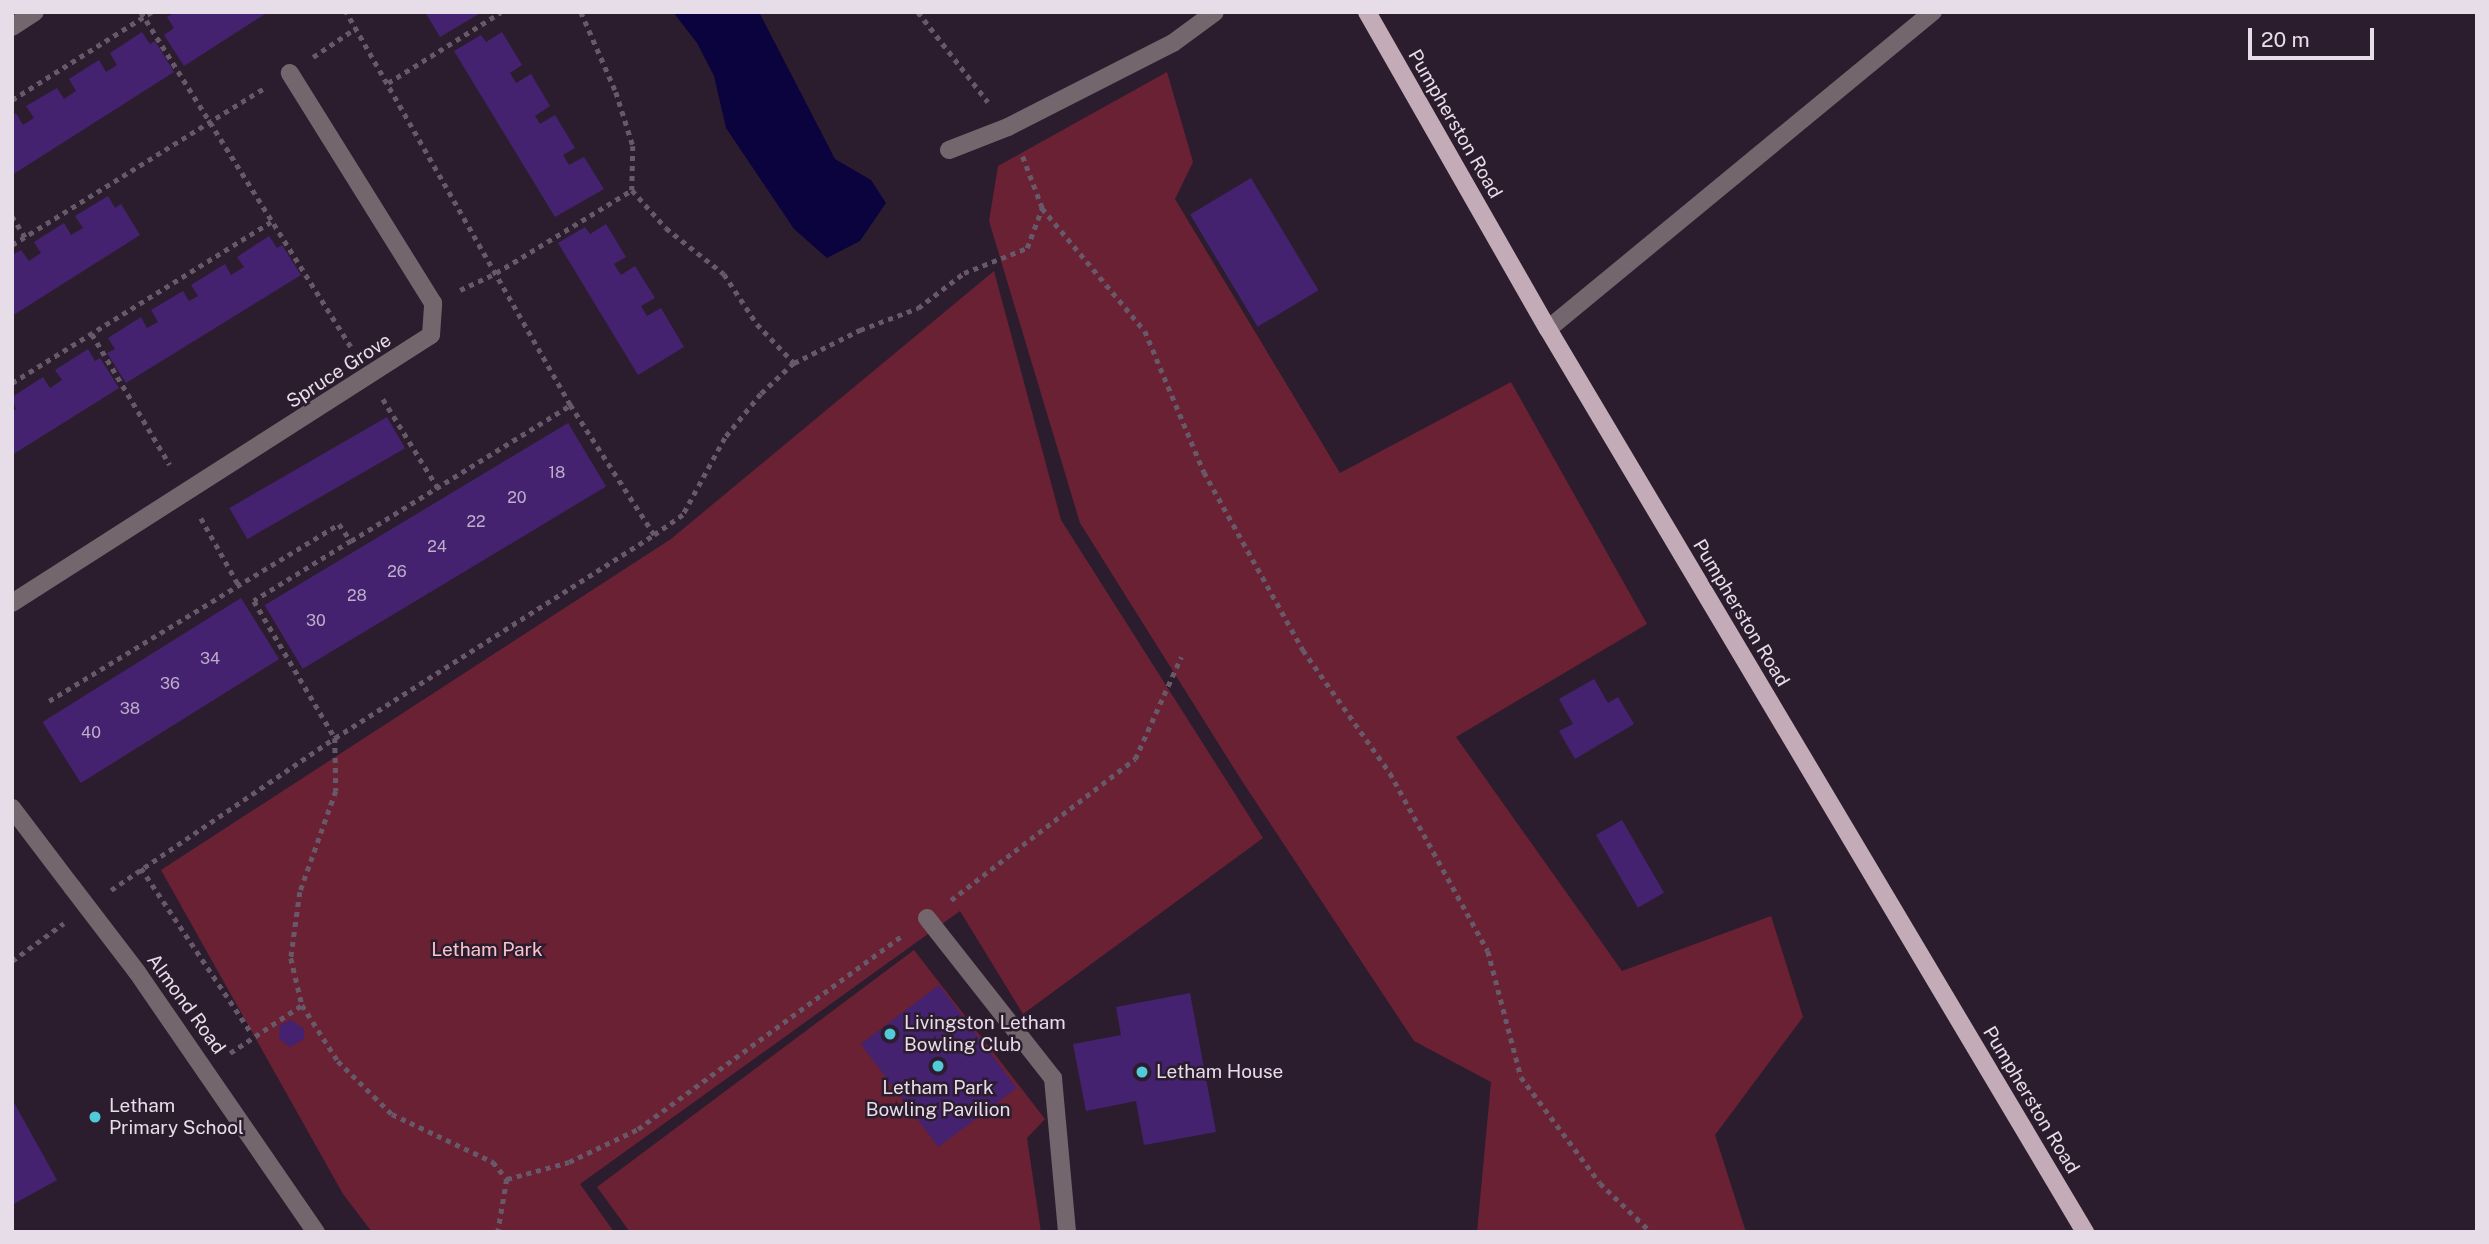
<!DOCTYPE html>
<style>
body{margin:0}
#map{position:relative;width:2489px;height:1244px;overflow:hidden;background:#2c1d2e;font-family:"Public Sans",sans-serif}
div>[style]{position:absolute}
.green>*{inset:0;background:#6a2133}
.water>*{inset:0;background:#0b033d}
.building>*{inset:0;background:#442270;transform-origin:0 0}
.path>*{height:4.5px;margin-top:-2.25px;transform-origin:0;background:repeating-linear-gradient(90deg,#675969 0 5px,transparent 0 10px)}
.minor>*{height:18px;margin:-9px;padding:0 9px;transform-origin:9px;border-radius:9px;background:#73676d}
.major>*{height:18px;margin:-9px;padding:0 9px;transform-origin:9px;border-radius:9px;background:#c3acb7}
.minor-bridge>*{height:18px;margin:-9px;padding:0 9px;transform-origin:9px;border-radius:9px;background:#73676d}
.dots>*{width:19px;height:19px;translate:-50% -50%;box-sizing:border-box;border:4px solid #2c1d2e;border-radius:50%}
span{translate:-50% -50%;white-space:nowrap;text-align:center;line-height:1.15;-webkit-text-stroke:5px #2c1d2e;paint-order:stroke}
.number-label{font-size:16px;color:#beaeca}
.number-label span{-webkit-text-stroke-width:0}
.street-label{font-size:19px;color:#e7dde8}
.park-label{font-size:19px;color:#fac3cb}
.poi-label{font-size:19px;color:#e7dde8}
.left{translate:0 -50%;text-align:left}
.frame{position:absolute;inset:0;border:14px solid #e7dde8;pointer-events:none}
.scale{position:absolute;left:2248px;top:28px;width:126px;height:32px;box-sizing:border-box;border:4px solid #e7dde8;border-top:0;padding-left:9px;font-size:21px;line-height:24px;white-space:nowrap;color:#e7dde8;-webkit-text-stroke:5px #2c1d2e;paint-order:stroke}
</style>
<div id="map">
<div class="green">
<i style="clip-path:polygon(1167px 72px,1193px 162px,1175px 199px,1340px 473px,1511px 382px,1647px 624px,1456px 737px,1622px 971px,1771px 916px,1803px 1017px,1715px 1135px,1746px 1232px,1477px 1232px,1491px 1082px,1414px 1041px,1242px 781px,1080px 523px,989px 221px,998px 166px)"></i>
<i style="clip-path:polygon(994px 271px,1061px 520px,1263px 838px,1023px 1014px,960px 911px,580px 1184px,614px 1232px,372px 1232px,343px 1194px,161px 870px,671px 539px)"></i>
<i style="clip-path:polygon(914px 950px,1045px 1119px,1027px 1138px,1041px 1232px,630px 1232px,597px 1187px)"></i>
</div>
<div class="water">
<i style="clip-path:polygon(673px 12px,759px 12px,835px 159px,871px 180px,886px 203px,860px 241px,827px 258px,794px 229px,726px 128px,714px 76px,697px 43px)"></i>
</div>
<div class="building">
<i style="clip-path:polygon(175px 12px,268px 12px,184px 66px,164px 35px,174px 28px,167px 17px)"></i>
<i style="clip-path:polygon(425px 12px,482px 12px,440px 37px)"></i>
<i style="clip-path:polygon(142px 32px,150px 44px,155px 41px,174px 72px,12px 175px,12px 116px,16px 113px,23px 125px,34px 118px,26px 106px,57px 88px,64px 99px,76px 91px,69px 79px,99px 60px,106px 72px,117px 65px,110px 53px)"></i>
<i style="clip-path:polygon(502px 32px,522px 65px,510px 73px,516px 83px,531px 74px,550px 106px,535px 116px,540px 124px,555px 115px,575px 148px,563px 155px,569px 165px,584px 157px,604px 189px,555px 217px,454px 51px,481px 35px,486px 42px)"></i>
<i style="left:1251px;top:178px;width:131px;height:71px;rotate:59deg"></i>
<i style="clip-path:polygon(108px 196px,115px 208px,121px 204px,140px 235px,12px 316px,12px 255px,21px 250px,29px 261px,41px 253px,34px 242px,64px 223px,71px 235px,83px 228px,75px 216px)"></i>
<i style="clip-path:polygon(606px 224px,626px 257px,614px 264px,621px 275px,635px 266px,655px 298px,641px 306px,647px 316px,661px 308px,684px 347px,638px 375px,558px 243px,585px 227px,590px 234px)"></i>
<i style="clip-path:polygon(269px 236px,277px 248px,282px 245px,301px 275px,126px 383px,107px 353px,115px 349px,108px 338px,141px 317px,147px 328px,158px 322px,151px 310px,183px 291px,189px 301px,198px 296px,191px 285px,225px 264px,231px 275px,244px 267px,237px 257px)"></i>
<i style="clip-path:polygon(88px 349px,95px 361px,100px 358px,119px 388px,12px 455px,12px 412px,16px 409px,12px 397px,43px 377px,50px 388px,62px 380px,55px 370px)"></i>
<i style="left:387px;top:417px;width:36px;height:182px;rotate:60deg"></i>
<i style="left:568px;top:423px;width:74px;height:354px;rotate:59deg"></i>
<i style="left:241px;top:598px;width:72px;height:234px;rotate:58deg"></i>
<i style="clip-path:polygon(1594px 679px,1608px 703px,1618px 697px,1634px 724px,1575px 759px,1559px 731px,1573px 724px,1559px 699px)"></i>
<i style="left:1622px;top:820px;width:84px;height:30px;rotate:60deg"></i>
<i style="left:939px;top:985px;width:129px;height:98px;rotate:53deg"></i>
<i style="clip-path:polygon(1190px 993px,1216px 1132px,1144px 1145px,1136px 1101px,1086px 1111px,1073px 1044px,1121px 1035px,1116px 1007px)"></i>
<i style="clip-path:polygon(291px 1020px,304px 1029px,304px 1039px,290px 1047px,279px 1039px,280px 1025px)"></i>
<i style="clip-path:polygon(12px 1099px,57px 1180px,12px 1205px)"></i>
</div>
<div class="path">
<i style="left:141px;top:12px;width:399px;rotate:57.9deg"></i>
<i style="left:581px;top:12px;width:87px;rotate:66.4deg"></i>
<i style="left:616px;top:92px;width:57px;rotate:72.5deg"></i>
<i style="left:633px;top:146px;width:44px;rotate:91.3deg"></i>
<i style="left:632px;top:190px;width:51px;rotate:48.2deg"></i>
<i style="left:666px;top:228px;width:74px;rotate:38.4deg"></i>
<i style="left:724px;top:274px;width:60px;rotate:56.6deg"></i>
<i style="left:757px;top:324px;width:54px;rotate:46.5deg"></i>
<i style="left:794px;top:363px;width:45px;rotate:136.8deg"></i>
<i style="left:761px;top:394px;width:57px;rotate:129.3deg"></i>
<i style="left:725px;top:438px;width:88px;rotate:118.6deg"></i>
<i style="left:683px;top:515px;width:35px;rotate:145deg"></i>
<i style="left:918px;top:12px;width:114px;rotate:52.1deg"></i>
<i style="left:313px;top:57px;width:52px;rotate:-34deg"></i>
<i style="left:388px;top:83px;width:133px;rotate:-32.1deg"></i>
<i style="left:12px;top:100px;width:165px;rotate:-32.3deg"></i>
<i style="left:1042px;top:208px;width:160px;rotate:50.1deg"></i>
<i style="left:1145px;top:331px;width:153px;rotate:67.3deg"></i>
<i style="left:1204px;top:472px;width:204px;rotate:60.9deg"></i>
<i style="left:1303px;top:650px;width:151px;rotate:54.7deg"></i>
<i style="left:1390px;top:773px;width:203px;rotate:61.2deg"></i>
<i style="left:1488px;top:951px;width:130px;rotate:75.3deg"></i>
<i style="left:1521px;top:1077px;width:132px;rotate:53.3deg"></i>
<i style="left:1600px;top:1183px;width:71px;rotate:43.9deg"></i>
<i style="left:12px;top:216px;width:25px;rotate:58deg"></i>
<i style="left:12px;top:245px;width:297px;rotate:-31.9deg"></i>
<i style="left:460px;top:290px;width:40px;rotate:-25deg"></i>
<i style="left:496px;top:273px;width:159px;rotate:-31.4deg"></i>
<i style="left:92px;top:334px;width:152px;rotate:59.2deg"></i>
<i style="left:794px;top:363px;width:74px;rotate:-26.6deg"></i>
<i style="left:860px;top:330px;width:62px;rotate:-20.8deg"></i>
<i style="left:918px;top:308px;width:58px;rotate:-37.3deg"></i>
<i style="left:964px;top:273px;width:68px;rotate:-21.6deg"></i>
<i style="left:1027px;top:248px;width:43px;rotate:-69.4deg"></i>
<i style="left:1042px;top:208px;width:59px;rotate:-110.9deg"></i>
<i style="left:12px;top:383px;width:305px;rotate:-31.9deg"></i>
<i style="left:383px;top:399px;width:105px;rotate:58.3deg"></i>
<i style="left:201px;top:518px;width:76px;rotate:60.7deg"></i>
<i style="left:351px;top:541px;width:114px;rotate:148.3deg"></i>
<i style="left:254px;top:601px;width:159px;rotate:59.4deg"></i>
<i style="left:335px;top:738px;width:53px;rotate:88.9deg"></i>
<i style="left:336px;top:791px;width:107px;rotate:109.6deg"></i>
<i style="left:300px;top:892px;width:67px;rotate:97.8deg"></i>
<i style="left:291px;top:958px;width:48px;rotate:76.8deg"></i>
<i style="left:302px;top:1005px;width:67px;rotate:57.3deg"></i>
<i style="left:338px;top:1061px;width:76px;rotate:44.5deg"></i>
<i style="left:392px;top:1114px;width:112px;rotate:25.4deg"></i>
<i style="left:493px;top:1162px;width:22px;rotate:51deg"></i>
<i style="left:507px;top:1179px;width:54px;rotate:99.6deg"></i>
<i style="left:49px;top:701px;width:340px;rotate:-31.4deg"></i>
<i style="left:339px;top:524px;width:21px;rotate:55deg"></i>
<i style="left:351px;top:541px;width:258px;rotate:-31.8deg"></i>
<i style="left:141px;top:868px;width:200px;rotate:56.2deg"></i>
<i style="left:111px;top:890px;width:271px;rotate:-34.2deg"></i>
<i style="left:335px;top:738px;width:378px;rotate:-32.5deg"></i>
<i style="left:654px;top:535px;width:155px;rotate:-122.9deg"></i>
<i style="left:570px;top:405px;width:452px;rotate:-119.7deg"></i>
<i style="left:951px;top:900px;width:232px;rotate:-37.5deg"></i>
<i style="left:1135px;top:759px;width:112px;rotate:-65.7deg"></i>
<i style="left:12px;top:961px;width:64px;rotate:-36.2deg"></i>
<i style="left:230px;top:1053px;width:87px;rotate:-33.7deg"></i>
<i style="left:507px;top:1179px;width:64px;rotate:-15.3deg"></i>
<i style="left:569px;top:1162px;width:76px;rotate:-25.6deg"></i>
<i style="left:638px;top:1129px;width:327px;rotate:-36.2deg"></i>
</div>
<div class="minor">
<i style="left:12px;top:27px;width:27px;rotate:-33deg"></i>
<i style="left:949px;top:150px;width:63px;rotate:-21.3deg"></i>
<i style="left:1008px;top:127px;width:185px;rotate:-27deg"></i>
<i style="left:1173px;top:43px;width:52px;rotate:-36.4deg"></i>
<i style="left:1548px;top:329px;width:499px;rotate:-39.5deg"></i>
<i style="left:12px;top:603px;width:497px;rotate:-32.6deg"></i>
<i style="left:431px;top:335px;width:32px;rotate:-86deg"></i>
<i style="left:433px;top:303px;width:271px;rotate:-121.9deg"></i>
<i style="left:12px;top:808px;width:99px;rotate:52.8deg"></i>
<i style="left:927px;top:918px;width:204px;rotate:51.8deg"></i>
<i style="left:1053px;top:1078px;width:155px;rotate:84.8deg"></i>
<i style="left:137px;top:972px;width:316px;rotate:55.5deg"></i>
</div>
<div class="major">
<i style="left:1367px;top:12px;width:365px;rotate:60.3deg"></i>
<i style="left:1548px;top:329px;width:1051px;rotate:59.26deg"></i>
</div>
<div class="minor-bridge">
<i style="left:72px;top:887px;width:107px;rotate:52.6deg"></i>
</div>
<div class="dots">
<i style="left:890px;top:1034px;background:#52cbd9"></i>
<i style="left:938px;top:1066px;background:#52cbd9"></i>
<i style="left:1142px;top:1072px;background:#52cbd9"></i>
<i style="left:95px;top:1117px;background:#52cbd9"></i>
</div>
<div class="number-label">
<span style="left:557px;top:473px">18</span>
<span style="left:517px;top:498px">20</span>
<span style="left:476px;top:522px">22</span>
<span style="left:437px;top:547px">24</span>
<span style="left:397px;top:572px">26</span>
<span style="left:357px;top:596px">28</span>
<span style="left:316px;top:621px">30</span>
<span style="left:210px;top:659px">34</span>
<span style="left:170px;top:684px">36</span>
<span style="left:130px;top:709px">38</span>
<span style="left:91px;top:733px">40</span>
</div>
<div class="street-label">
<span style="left:1455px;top:124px;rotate:60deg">Pumpherston Road</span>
<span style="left:339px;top:371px;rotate:-33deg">Spruce Grove</span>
<span style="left:1741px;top:613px;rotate:59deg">Pumpherston Road</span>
<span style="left:186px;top:1004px;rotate:54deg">Almond Road</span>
<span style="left:2031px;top:1100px;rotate:59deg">Pumpherston Road</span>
</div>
<div class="park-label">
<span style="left:487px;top:950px">Letham Park</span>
</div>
<div class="poi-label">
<span class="left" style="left:904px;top:1034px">Livingston Letham<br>Bowling Club</span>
<span class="left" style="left:1156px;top:1072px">Letham House</span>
<span style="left:938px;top:1099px">Letham Park<br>Bowling Pavilion</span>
<span class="left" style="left:109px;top:1117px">Letham<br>Primary School</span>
</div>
<div class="frame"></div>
<div class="scale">20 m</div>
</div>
